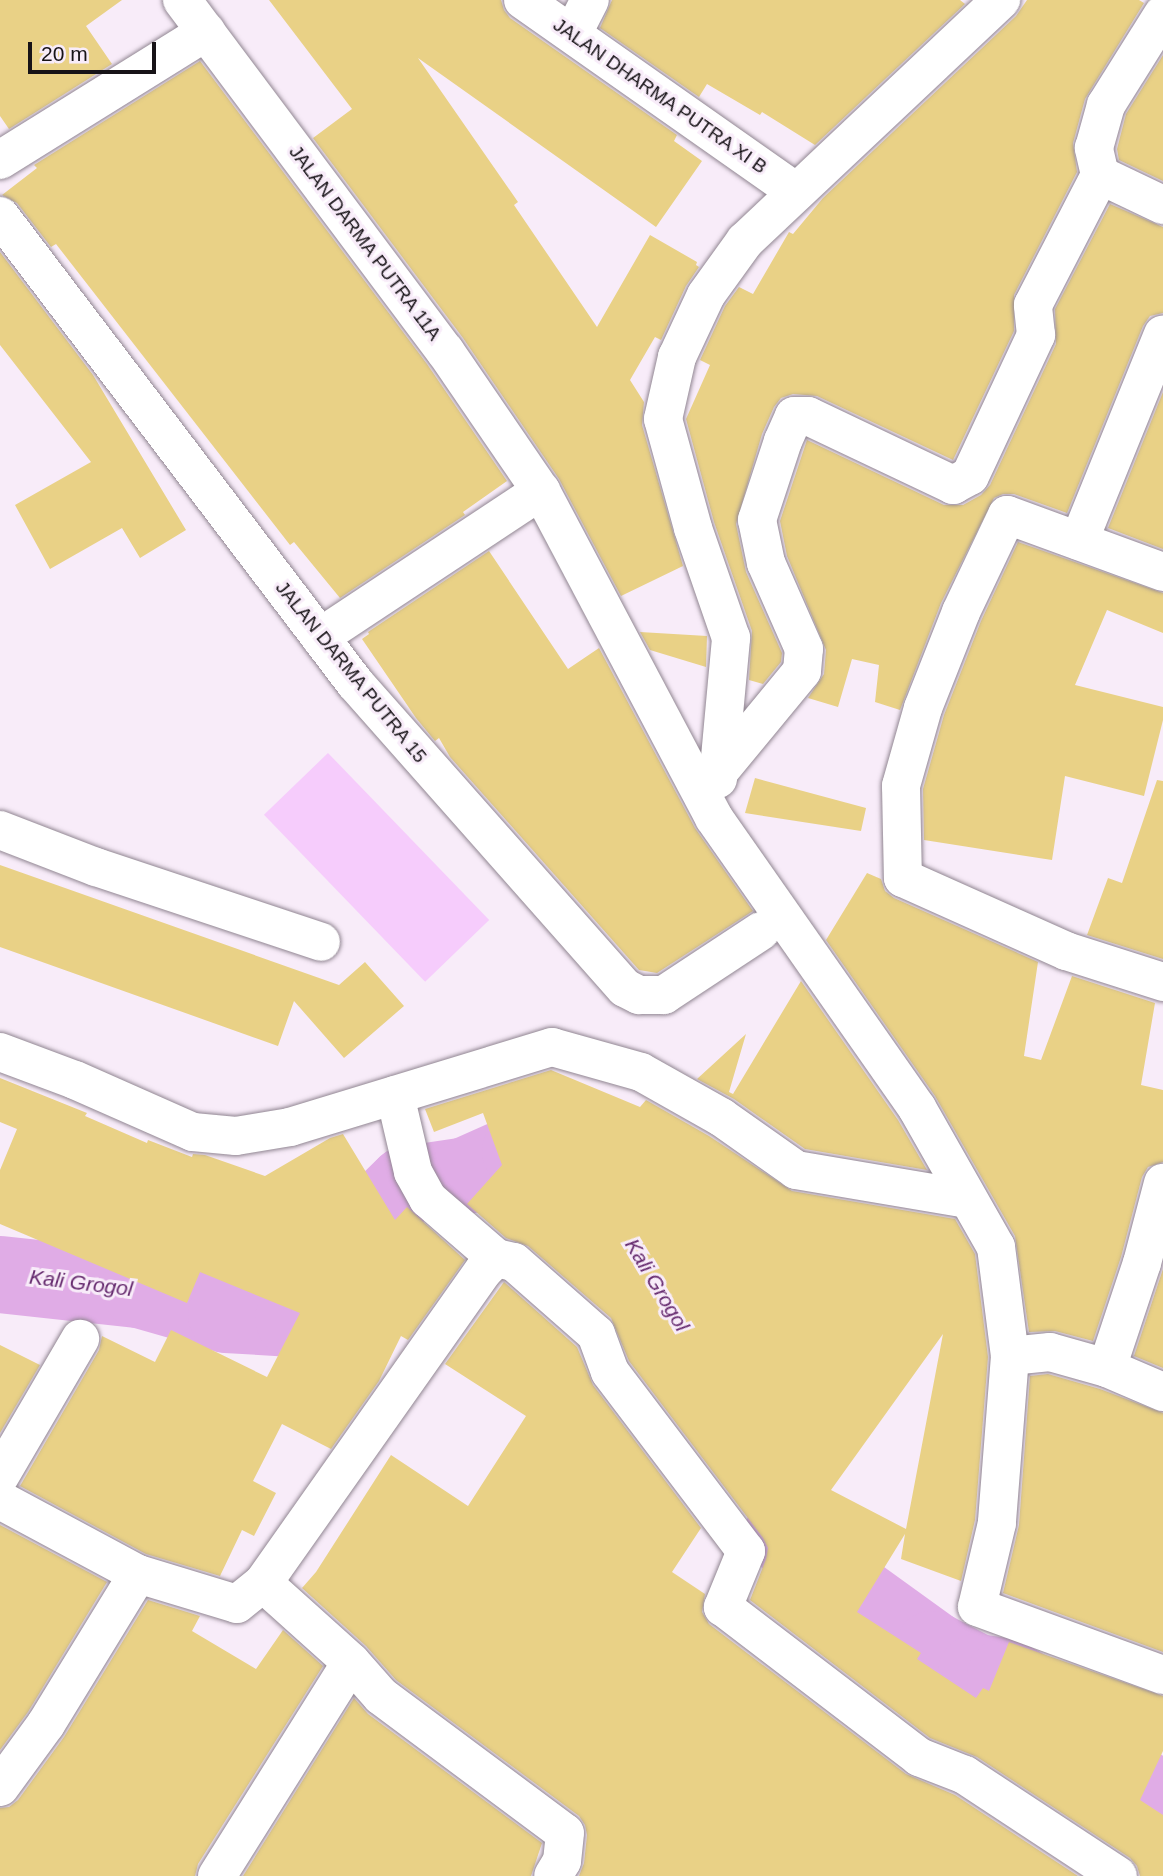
<!DOCTYPE html>
<style>
body{margin:0}
#map{position:relative;width:1163px;height:1876px;overflow:hidden;background:#f8ecf9;font-family:Helvetica,sans-serif}
div>[style]{position:absolute}
.green>*{inset:0;background:#f6ccfc;transform-origin:0 0}
.river>*{height:77px;margin:-38.5px;padding:0 38.5px;transform-origin:38.5px;border-radius:38.5px;background:#e0ace6}
.building>*{inset:0;background:#e9d186}
.roads{filter:drop-shadow(0 0 2px #918692) drop-shadow(0 0 2px #918692)}
.minor>*{height:38px;margin:-19px;padding:0 19px;transform-origin:19px;border-radius:19px;background:#fff}
span{translate:-50% -50%;white-space:nowrap;text-align:center;line-height:1.15;-webkit-text-stroke:6px #f8ecf9;paint-order:stroke}
.street-label{font-size:19px;color:#171317}
.water-label{font-size:21px;color:#64286d;font-style:italic}
.scale{position:absolute;left:28px;top:42px;width:128px;height:32px;box-sizing:border-box;border:4px solid #171317;border-top:0;padding-left:9px;font-size:21px;line-height:24px;white-space:nowrap;color:#171317;-webkit-text-stroke:5px #f8ecf9;paint-order:stroke}
</style>
<div id="map">
<div class="green">
<i style="left:328px;top:753px;width:232px;height:89px;rotate:46deg"></i>
</div>
<div class="river">
<i style="left:0;top:1274px;width:140px;rotate:6.2deg"></i>
<i style="left:139px;top:1289px;width:91px;rotate:16deg"></i>
<i style="left:226px;top:1314px;width:67px;rotate:3.4deg"></i>
<i style="left:293px;top:1318px;width:39px;rotate:-27deg"></i>
<i style="left:328px;top:1300px;width:82px;rotate:-64.7deg"></i>
<i style="left:363px;top:1226px;width:60px;rotate:-44.3deg"></i>
<i style="left:406px;top:1184px;width:61px;rotate:-8.5deg"></i>
<i style="left:466px;top:1175px;width:59px;rotate:-24deg"></i>
<i style="left:520px;top:1151px;width:16px;rotate:11deg"></i>
<i style="left:536px;top:1154px;width:49px;rotate:33.4deg"></i>
<i style="left:577px;top:1181px;width:18px;rotate:45deg"></i>
<i style="left:782px;top:1533px;width:35px;rotate:46deg"></i>
<i style="left:806px;top:1558px;width:155px;rotate:35.8deg"></i>
<i style="left:932px;top:1649px;width:50px;rotate:27.6deg"></i>
<i style="left:976px;top:1672px;width:29px;rotate:8deg"></i>
<i style="left:1005px;top:1676px;width:52px;rotate:30deg"></i>
<i style="left:1050px;top:1702px;width:39px;rotate:37deg"></i>
<i style="left:1081px;top:1725px;width:30px;rotate:62deg"></i>
<i style="left:1095px;top:1751px;width:30px;rotate:44deg"></i>
<i style="left:1117px;top:1772px;width:54px;rotate:32.2deg"></i>
</div>
<div class="building">
<i style="clip-path:polygon(0 0,122px 0,86px 26px,112px 64px,9px 129px,0 116px)"></i>
<i style="clip-path:polygon(269px 0,501px 0,504px 10px,510px 18px,677px 135px,674px 141px,702px 161px,656px 227px,418px 58px,518px 202px,514px 205px,597px 327px,650px 235px,697px 262px,696px 265px,699px 267px,686px 286px,661px 340px,655px 337px,630px 380px,644px 402px,642px 425px,683px 566px,621px 596px,559px 479px,463px 338px,313px 138px,352px 109px)"></i>
<i style="clip-path:polygon(612px 0,960px 0,965px 4px,815px 145px,762px 112px,760px 115px,707px 84px,699px 97px,600px 28px)"></i>
<i style="clip-path:polygon(1027px 0,1139px 0,1144px 3px,1085px 99px,1073px 143px,1077px 172px,1014px 295px,1014px 331px,953px 460px,817px 396px,793px 394px,781px 398px,774px 407px,762px 434px,736px 524px,746px 572px,782px 653px,781px 662px,763px 684px,749px 680px,752px 631px,714px 522px,686px 419px,710px 365px,700px 360px,725px 306px,739px 287px,753px 294px,789px 232px,793px 234px,823px 198px,1016px 16px)"></i>
<i style="clip-path:polygon(1163px 55px,1163px 181px,1119px 160px,1117px 149px,1126px 114px)"></i>
<i style="clip-path:polygon(200px 61px,427px 364px,507px 481px,463px 512px,465px 515px,340px 598px,294px 542px,290px 545px,56px 244px,51px 247px,17px 203px,2px 195px,37px 168px,34px 165px)"></i>
<i style="clip-path:polygon(1110px 204px,1163px 227px,1163px 313px,1150px 316px,1143px 326px,1067px 513px,1014px 494px,1003px 494px,994px 498px,941px 603px,900px 710px,875px 702px,879px 665px,852px 659px,838px 707px,808px 698px,824px 674px,826px 650px,787px 556px,780px 521px,807px 440px,944px 505px,963px 505px,981px 495px,990px 485px,1056px 344px,1055px 309px)"></i>
<i style="clip-path:polygon(0 252px,93px 375px,186px 530px,140px 558px,122px 528px,50px 569px,15px 505px,91px 462px,0 345px)"></i>
<i style="clip-path:polygon(1163px 392px,1163px 549px,1108px 528px)"></i>
<i style="clip-path:polygon(1018px 542px,1163px 593px,1163px 633px,1107px 610px,1075px 685px,1163px 707px,1163px 720px,1144px 796px,1065px 776px,1052px 860px,924px 840px,923px 789px,944px 715px,981px 621px)"></i>
<i style="clip-path:polygon(489px 551px,568px 669px,599px 648px,695px 828px,753px 911px,657px 973px,639px 970px,450px 757px,439px 738px,435px 741px,416px 718px,362px 639px,369px 634px,368px 632px)"></i>
<i style="clip-path:polygon(640px 632px,707px 636px,706px 667px,650px 650px)"></i>
<i style="clip-path:polygon(755px 778px,866px 808px,861px 831px,745px 813px)"></i>
<i style="clip-path:polygon(1157px 780px,1163px 781px,1163px 959px,1087px 935px,1108px 878px,1122px 883px)"></i>
<i style="clip-path:polygon(0 865px,339px 985px,365px 962px,404px 1006px,344px 1058px,294px 1001px,278px 1046px,0 947px)"></i>
<i style="clip-path:polygon(867px 873px,881px 879px,885px 891px,894px 898px,1038px 962px,1024px 1056px,1041px 1060px,1072px 976px,1155px 1003px,1141px 1085px,1163px 1090px,1163px 1162px,1148px 1167px,1142px 1177px,1121px 1257px,1093px 1341px,1055px 1331px,1029px 1332px,1015px 1236px,935px 1096px,826px 940px)"></i>
<i style="clip-path:polygon(801px 981px,898px 1120px,927px 1170px,805px 1149px,734px 1099px,697px 1079px,746px 1034px,729px 1092px,733px 1094px)"></i>
<i style="clip-path:polygon(evenodd,551px 1070px,640px 1107px,646px 1100px,709px 1136px,792px 1191px,955px 1219px,975px 1254px,988px 1357px,975px 1520px,961px 1581px,901px 1559px,905px 1534px,857px 1612px,921px 1653px,917px 1659px,976px 1698px,983px 1688px,989px 1691px,1009px 1642px,1163px 1696px,1163px 1751px,1140px 1800px,1163px 1815px,1163px 1876px,1140px 1876px,1137px 1866px,1130px 1858px,977px 1757px,930px 1738px,750px 1600px,766px 1559px,768px 1548px,763px 1538px,629px 1361px,611px 1318px,528px 1246px,506px 1238px,467px 1204px,502px 1165px,483px 1113px,434px 1132px,425px 1109px,551px 1070px,943px 1334px,906px 1529px,831px 1490px,943px 1334px)"></i>
<i style="clip-path:polygon(0 1078px,87px 1113px,85px 1116px,147px 1143px,148px 1140px,192px 1157px,193px 1154px,205px 1155px,265px 1176px,330px 1138px,343px 1134px,395px 1220px,407px 1207px,465px 1260px,408px 1340px,401px 1336px,379px 1381px,331px 1449px,282px 1424px,253px 1481px,276px 1493px,254px 1536px,242px 1530px,220px 1576px,146px 1554px,20px 1486px,99px 1350px,102px 1336px,155px 1362px,171px 1330px,267px 1377px,300px 1313px,200px 1272px,187px 1303px,0 1224px,0 1170px,17px 1129px,0 1122px)"></i>
<i style="clip-path:polygon(1163px 1269px,1163px 1368px,1134px 1356px)"></i>
<i style="clip-path:polygon(504px 1282px,577px 1347px,593px 1385px,701px 1528px,672px 1572px,705px 1594px,702px 1612px,709px 1624px,906px 1774px,955px 1795px,1078px 1876px,579px 1876px,584px 1863px,587px 1835px,585px 1825px,579px 1816px,396px 1680px,366px 1646px,302px 1588px,316px 1572px,391px 1455px,468px 1506px,526px 1416px,445px 1364px)"></i>
<i style="clip-path:polygon(0 1345px,40px 1365px,0 1433px)"></i>
<i style="clip-path:polygon(1048px 1374px,1100px 1389px,1163px 1413px,1163px 1652px,1003px 1593px,1019px 1525px,1030px 1376px)"></i>
<i style="clip-path:polygon(0 1525px,107px 1582px,28px 1712px,0 1750px)"></i>
<i style="clip-path:polygon(148px 1600px,200px 1616px,192px 1631px,256px 1669px,283px 1630px,323px 1666px,198px 1864px,195px 1876px,0 1876px,0 1808px,9px 1807px,18px 1800px,64px 1737px)"></i>
<i style="clip-path:polygon(354px 1698px,368px 1714px,542px 1843px,531px 1876px,243px 1876px)"></i>
</div>
<div class="roads">
<div class="minor">
<i style="left:182px;top:0;width:439px;rotate:53.2deg"></i>
<i style="left:445px;top:351px;width:170px;rotate:55.6deg"></i>
<i style="left:541px;top:491px;width:370px;rotate:62.1deg"></i>
<i style="left:714px;top:818px;width:354px;rotate:55deg"></i>
<i style="left:917px;top:1108px;width:160px;rotate:60.4deg"></i>
<i style="left:996px;top:1247px;width:110px;rotate:82.7deg"></i>
<i style="left:1010px;top:1356px;width:168px;rotate:94.5deg"></i>
<i style="left:997px;top:1523px;width:86px;rotate:103.4deg"></i>
<i style="left:977px;top:1607px;width:198px;rotate:20.1deg"></i>
<i style="left:523px;top:0;width:334px;rotate:35.1deg"></i>
<i style="left:573px;top:33px;width:37px;rotate:-63deg"></i>
<i style="left:0;top:160px;width:243px;rotate:-31.9deg"></i>
<i style="left:1100px;top:175px;width:70px;rotate:25.5deg"></i>
<i style="left:0;top:216px;width:587px;rotate:52.76deg"></i>
<i style="left:355px;top:683px;width:407px;rotate:48.5deg"></i>
<i style="left:625px;top:988px;width:16px;rotate:27deg"></i>
<i style="left:639px;top:995px;width:25px"></i>
<i style="left:664px;top:995px;width:116px;rotate:-33.4deg"></i>
<i style="left:1079px;top:541px;width:223px;rotate:-67.9deg"></i>
<i style="left:1163px;top:572px;width:166px;rotate:-159.9deg"></i>
<i style="left:1007px;top:515px;width:107px;rotate:115.4deg"></i>
<i style="left:961px;top:612px;width:103px;rotate:111.6deg"></i>
<i style="left:923px;top:708px;width:81px;rotate:105.8deg"></i>
<i style="left:901px;top:786px;width:92px;rotate:88.8deg"></i>
<i style="left:903px;top:878px;width:179px;rotate:24.1deg"></i>
<i style="left:1066px;top:951px;width:102px;rotate:17.7deg"></i>
<i style="left:320px;top:637px;width:265px;rotate:-33.5deg"></i>
<i style="left:718px;top:773px;width:132px;rotate:-50.5deg"></i>
<i style="left:802px;top:671px;width:22px;rotate:-85deg"></i>
<i style="left:804px;top:649px;width:94px;rotate:-113.8deg"></i>
<i style="left:766px;top:563px;width:44px;rotate:-101.8deg"></i>
<i style="left:757px;top:520px;width:83px;rotate:-71.8deg"></i>
<i style="left:783px;top:441px;width:27px;rotate:-66deg"></i>
<i style="left:794px;top:416px;width:14px"></i>
<i style="left:808px;top:416px;width:161px;rotate:25.4deg"></i>
<i style="left:953px;top:485px;width:19px;rotate:-28deg"></i>
<i style="left:970px;top:476px;width:156px;rotate:-64.9deg"></i>
<i style="left:1036px;top:335px;width:30px;rotate:-96deg"></i>
<i style="left:1033px;top:305px;width:146px;rotate:-62.7deg"></i>
<i style="left:1100px;top:175px;width:28px;rotate:-103deg"></i>
<i style="left:1094px;top:148px;width:45px;rotate:-74.4deg"></i>
<i style="left:1106px;top:105px;width:107px;rotate:-57.9deg"></i>
<i style="left:718px;top:779px;width:142px;rotate:-84.7deg"></i>
<i style="left:731px;top:638px;width:116px;rotate:-109.1deg"></i>
<i style="left:693px;top:528px;width:113px;rotate:-105.4deg"></i>
<i style="left:663px;top:419px;width:64px;rotate:-77.3deg"></i>
<i style="left:677px;top:357px;width:68px;rotate:-64.9deg"></i>
<i style="left:706px;top:295px;width:67px;rotate:-54.2deg"></i>
<i style="left:745px;top:241px;width:352px;rotate:-43.3deg"></i>
<i style="left:0;top:830px;width:103px;rotate:21.1deg"></i>
<i style="left:96px;top:867px;width:237px;rotate:18.4deg"></i>
<i style="left:0;top:1052px;width:80px;rotate:20.5deg"></i>
<i style="left:75px;top:1080px;width:129px;rotate:23.8deg"></i>
<i style="left:193px;top:1132px;width:43px;rotate:5.3deg"></i>
<i style="left:236px;top:1136px;width:55px;rotate:-9.5deg"></i>
<i style="left:290px;top:1127px;width:274px;rotate:-17deg"></i>
<i style="left:552px;top:1047px;width:92px;rotate:15.7deg"></i>
<i style="left:641px;top:1072px;width:92px;rotate:29.4deg"></i>
<i style="left:721px;top:1117px;width:92px;rotate:35.2deg"></i>
<i style="left:796px;top:1170px;width:174px;rotate:9.6deg"></i>
<i style="left:395px;top:1095px;width:79px;rotate:76.8deg"></i>
<i style="left:413px;top:1172px;width:31px;rotate:61deg"></i>
<i style="left:428px;top:1199px;width:90px;rotate:40.9deg"></i>
<i style="left:1010px;top:1356px;width:40px;rotate:-5.7deg"></i>
<i style="left:1050px;top:1352px;width:59px;rotate:15.7deg"></i>
<i style="left:1107px;top:1368px;width:61px;rotate:23.2deg"></i>
<i style="left:1107px;top:1368px;width:111px;rotate:-71.6deg"></i>
<i style="left:1142px;top:1263px;width:83px;rotate:-75.3deg"></i>
<i style="left:0;top:1476px;width:159px;rotate:-59.7deg"></i>
<i style="left:0;top:1500px;width:157px;rotate:28.2deg"></i>
<i style="left:138px;top:1574px;width:103px;rotate:16.9deg"></i>
<i style="left:237px;top:1604px;width:33px;rotate:-39deg"></i>
<i style="left:263px;top:1583px;width:383px;rotate:-54.8deg"></i>
<i style="left:484px;top:1270px;width:17px;rotate:-45deg"></i>
<i style="left:496px;top:1258px;width:18px;rotate:13deg"></i>
<i style="left:514px;top:1262px;width:109px;rotate:41.3deg"></i>
<i style="left:596px;top:1334px;width:40px;rotate:69.8deg"></i>
<i style="left:610px;top:1372px;width:225px;rotate:52.8deg"></i>
<i style="left:746px;top:1551px;width:61px;rotate:112.3deg"></i>
<i style="left:723px;top:1607px;width:247px;rotate:37.4deg"></i>
<i style="left:919px;top:1757px;width:49px;rotate:21.4deg"></i>
<i style="left:965px;top:1775px;width:183px;rotate:33.4deg"></i>
<i style="left:263px;top:1583px;width:118px;rotate:41.9deg"></i>
<i style="left:351px;top:1662px;width:45px;rotate:48.6deg"></i>
<i style="left:381px;top:1696px;width:229px;rotate:36.7deg"></i>
<i style="left:565px;top:1833px;width:28px;rotate:96deg"></i>
<i style="left:562px;top:1861px;width:17px;rotate:121deg"></i>
<i style="left:0;top:1787px;width:78px;rotate:-53.9deg"></i>
<i style="left:46px;top:1724px;width:176px;rotate:-58.5deg"></i>
<i style="left:217px;top:1876px;width:252px;rotate:-57.9deg"></i>
</div>
</div>
<div class="street-label">
<span style="left:660px;top:96px;rotate:35deg">JALAN DHARMA PUTRA XI B</span>
<span style="left:365px;top:243px;rotate:53deg">JALAN DARMA PUTRA 11A</span>
<span style="left:351px;top:672px;rotate:51deg">JALAN DARMA PUTRA 15</span>
</div>
<div class="water-label">
<span style="left:81px;top:1283px;rotate:7deg">Kali Grogol</span>
<span style="left:657px;top:1285px;rotate:59deg">Kali Grogol</span>
</div>
<div class="scale">20 m</div>
</div>
